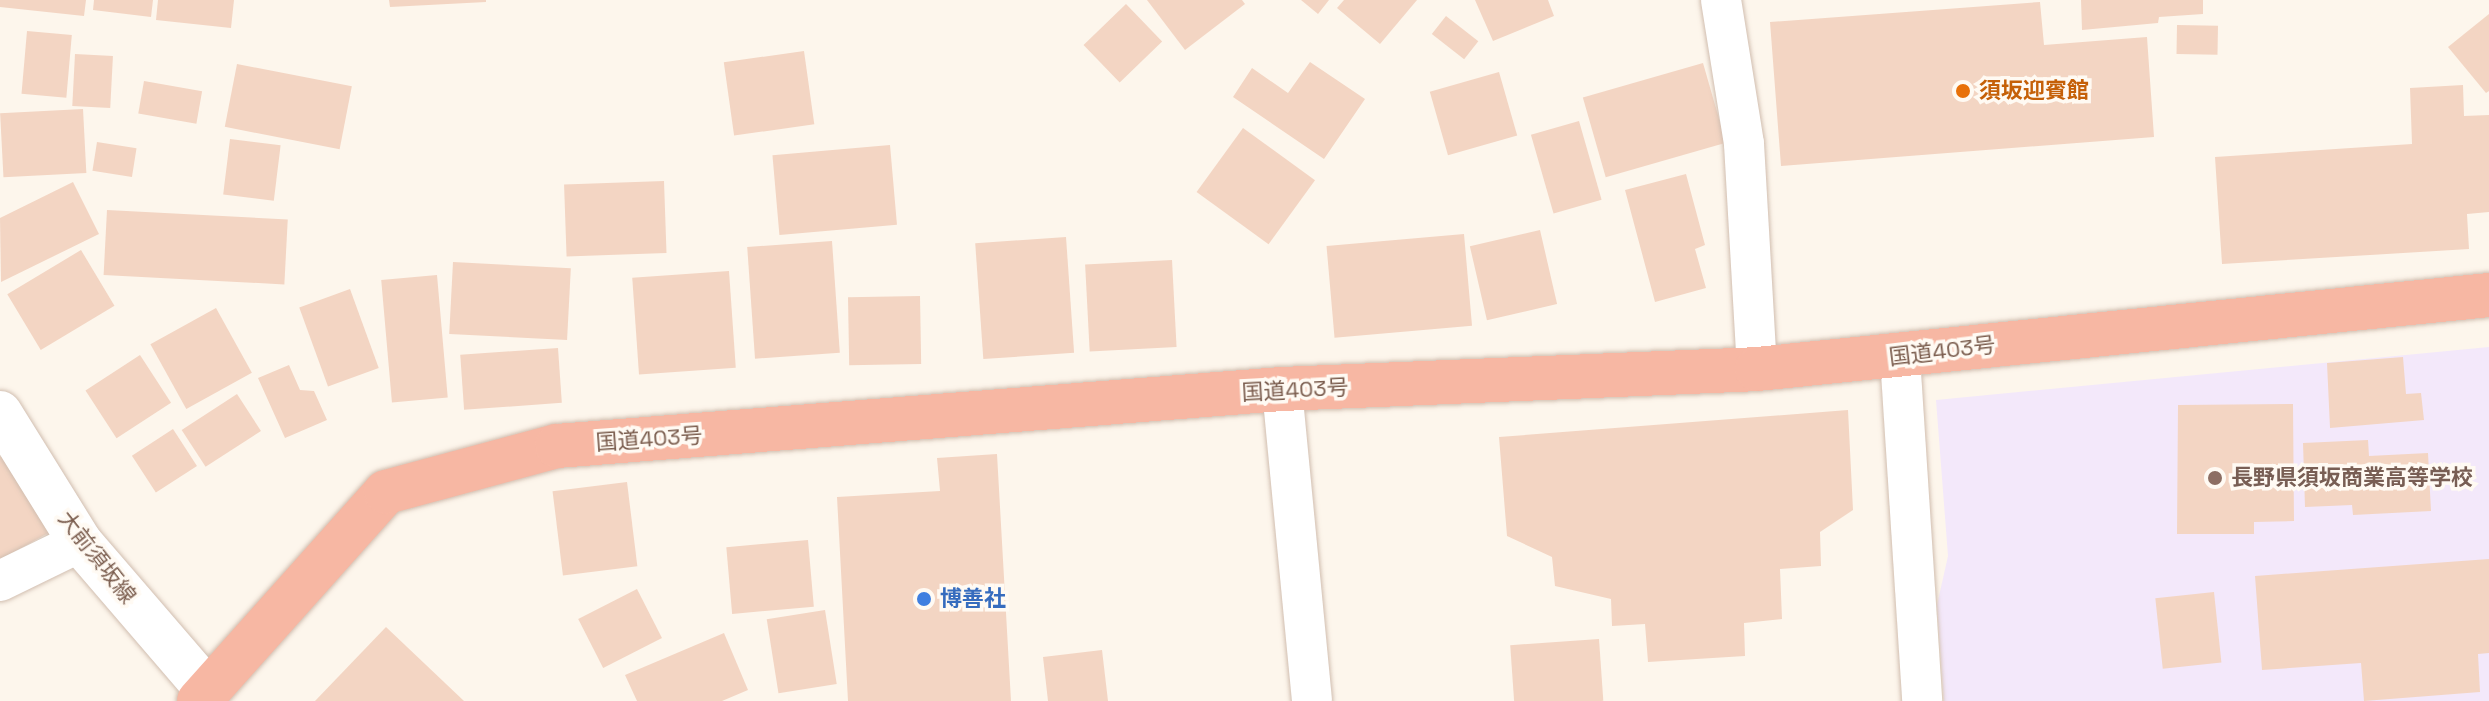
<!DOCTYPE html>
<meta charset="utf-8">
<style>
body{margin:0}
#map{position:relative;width:2489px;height:701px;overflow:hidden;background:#fdf6ec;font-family:"Space Grotesk","Noto Sans JP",sans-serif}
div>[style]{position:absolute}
.education>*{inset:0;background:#f3e8fa}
.building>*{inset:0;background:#f3d5c3;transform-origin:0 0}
.roads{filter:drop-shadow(0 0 2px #d1beb0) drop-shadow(0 0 2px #d1beb0)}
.street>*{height:40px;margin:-20px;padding:0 20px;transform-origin:20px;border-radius:20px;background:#fff}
.secondary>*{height:44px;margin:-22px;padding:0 22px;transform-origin:22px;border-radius:22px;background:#fff}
.highway>*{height:44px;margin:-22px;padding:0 22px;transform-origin:22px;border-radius:22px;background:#f7b7a3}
.dots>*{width:22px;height:22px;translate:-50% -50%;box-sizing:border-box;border:4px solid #fffaf3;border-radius:50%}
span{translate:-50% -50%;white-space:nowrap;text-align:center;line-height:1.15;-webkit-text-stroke:7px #fffaf3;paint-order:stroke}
.food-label{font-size:22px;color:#c56008;font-weight:700}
.left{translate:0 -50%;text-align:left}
.street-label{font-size:22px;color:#7a5c4d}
.education-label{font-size:22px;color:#785e54;font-weight:700}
.shop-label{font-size:22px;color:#366cbe;font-weight:700}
</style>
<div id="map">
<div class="education">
<i style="clip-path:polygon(2489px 347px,2489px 701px,1944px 701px,1937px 605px,1948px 556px,1936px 400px)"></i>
</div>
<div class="building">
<i style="clip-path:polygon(0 0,86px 0,84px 16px,0 7px)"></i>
<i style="clip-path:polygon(94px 0,153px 0,151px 17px,93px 10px)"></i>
<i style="clip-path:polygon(158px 0,234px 0,231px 28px,156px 20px)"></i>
<i style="clip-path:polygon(389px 0,486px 0,486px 2px,390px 7px)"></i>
<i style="clip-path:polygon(1147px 0,1242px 0,1245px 4px,1185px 50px)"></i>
<i style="clip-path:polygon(1301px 0,1329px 0,1318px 14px)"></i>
<i style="clip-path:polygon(1344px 0,1417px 0,1380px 44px,1337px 8px)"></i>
<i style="clip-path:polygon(1475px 0,1548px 0,1554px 16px,1493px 41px)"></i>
<i style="clip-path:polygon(2081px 0,2203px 0,2203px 14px,2159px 17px,2158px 23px,2082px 30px)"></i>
<i style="clip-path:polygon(2040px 2px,2044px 45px,2147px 37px,2154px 137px,1781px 166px,1770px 22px)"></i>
<i style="left:1126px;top:4px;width:52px;height:59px;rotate:46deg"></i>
<i style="clip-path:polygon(2489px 14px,2489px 91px,2486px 93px,2448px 47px)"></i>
<i style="left:1446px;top:16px;width:41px;height:23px;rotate:38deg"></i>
<i style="left:2177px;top:25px;width:41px;height:29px;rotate:1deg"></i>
<i style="left:27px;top:31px;width:45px;height:63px;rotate:5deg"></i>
<i style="left:804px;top:51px;width:74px;height:81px;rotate:82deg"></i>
<i style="left:75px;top:54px;width:38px;height:52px;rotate:3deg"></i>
<i style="clip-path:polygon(1310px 62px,1365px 99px,1324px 159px,1233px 97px,1252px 68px,1288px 93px)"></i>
<i style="left:1703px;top:63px;width:83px;height:125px;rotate:74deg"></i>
<i style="left:237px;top:64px;width:117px;height:64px;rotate:11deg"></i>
<i style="left:1499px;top:72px;width:66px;height:72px;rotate:74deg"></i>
<i style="left:144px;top:81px;width:59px;height:33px;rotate:10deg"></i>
<i style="clip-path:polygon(2463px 85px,2464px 116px,2489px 115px,2489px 212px,2467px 214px,2469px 249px,2222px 264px,2215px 157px,2412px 144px,2410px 88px)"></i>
<i style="left:83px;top:109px;width:64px;height:83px;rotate:87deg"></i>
<i style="left:1579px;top:121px;width:82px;height:50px;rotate:74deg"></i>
<i style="left:1243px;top:128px;width:89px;height:79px;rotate:36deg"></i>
<i style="left:230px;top:139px;width:51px;height:56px;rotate:7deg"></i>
<i style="left:97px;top:142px;width:40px;height:29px;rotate:9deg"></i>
<i style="left:890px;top:145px;width:80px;height:118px;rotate:85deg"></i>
<i style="clip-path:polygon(1686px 174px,1705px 245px,1695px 249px,1706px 288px,1655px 302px,1625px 190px)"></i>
<i style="left:664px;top:181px;width:72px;height:100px;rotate:88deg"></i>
<i style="clip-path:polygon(73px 182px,99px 234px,1px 282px,0 218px)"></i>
<i style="left:107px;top:210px;width:181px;height:65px;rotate:3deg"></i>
<i style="left:1540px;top:230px;width:76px;height:72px;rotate:77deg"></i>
<i style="left:1464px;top:234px;width:92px;height:138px;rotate:85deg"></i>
<i style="left:1066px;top:237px;width:116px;height:91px;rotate:86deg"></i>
<i style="left:832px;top:241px;width:112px;height:85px;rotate:86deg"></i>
<i style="left:81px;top:250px;width:65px;height:86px;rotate:59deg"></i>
<i style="left:1172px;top:260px;width:87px;height:87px;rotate:87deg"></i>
<i style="left:453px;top:262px;width:118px;height:72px;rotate:3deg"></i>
<i style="left:729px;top:271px;width:97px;height:97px;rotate:86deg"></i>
<i style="left:437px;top:275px;width:123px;height:56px;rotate:85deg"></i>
<i style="left:350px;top:289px;width:84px;height:54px;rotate:70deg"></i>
<i style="left:920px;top:296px;width:68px;height:72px;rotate:89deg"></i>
<i style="left:216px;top:308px;width:74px;height:75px;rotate:61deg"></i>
<i style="left:558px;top:348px;width:55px;height:98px;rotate:86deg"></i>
<i style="left:140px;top:355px;width:57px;height:65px;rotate:57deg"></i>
<i style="clip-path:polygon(2403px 357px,2406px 394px,2421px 393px,2424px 420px,2330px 428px,2327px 363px)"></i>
<i style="clip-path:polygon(289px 365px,300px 390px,314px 391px,327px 420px,285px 438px,258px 378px)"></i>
<i style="left:237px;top:394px;width:44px;height:66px;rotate:57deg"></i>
<i style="clip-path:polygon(2293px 404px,2294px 521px,2254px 522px,2254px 534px,2177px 534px,2178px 405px)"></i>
<i style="clip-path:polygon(1848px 410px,1853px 510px,1820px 532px,1821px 566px,1780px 569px,1782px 619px,1744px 623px,1745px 656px,1648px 662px,1645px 624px,1612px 626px,1611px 599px,1555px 586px,1552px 557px,1507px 536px,1499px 437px)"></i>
<i style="left:173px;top:429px;width:44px;height:49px;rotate:57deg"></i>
<i style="clip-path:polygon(2368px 440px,2369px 456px,2428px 453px,2431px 511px,2353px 515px,2352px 505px,2305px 507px,2303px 443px)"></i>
<i style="clip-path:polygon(10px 451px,55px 529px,0 560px,0 457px)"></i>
<i style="clip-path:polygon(997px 454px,1011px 701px,848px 701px,837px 497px,940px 491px,937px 458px)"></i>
<i style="left:627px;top:482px;width:85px;height:75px;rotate:83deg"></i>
<i style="left:808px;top:540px;width:67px;height:82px;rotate:85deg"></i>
<i style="clip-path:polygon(2489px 559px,2489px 653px,2478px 654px,2480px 692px,2364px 701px,2361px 663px,2262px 670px,2255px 576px)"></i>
<i style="left:637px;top:589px;width:55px;height:66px;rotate:63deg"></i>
<i style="left:2214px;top:592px;width:71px;height:59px;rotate:84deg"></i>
<i style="left:825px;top:610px;width:75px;height:59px;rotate:81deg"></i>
<i style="clip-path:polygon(386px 627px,464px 701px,315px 701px)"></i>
<i style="clip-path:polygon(724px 633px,748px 690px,722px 701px,637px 701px,625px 675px)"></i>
<i style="left:1599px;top:639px;width:62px;height:89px;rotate:86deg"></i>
<i style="clip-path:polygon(1102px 650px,1108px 701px,1048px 701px,1043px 657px)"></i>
</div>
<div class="roads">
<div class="street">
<i style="left:1721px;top:0;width:146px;rotate:80.9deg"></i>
<i style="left:1744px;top:144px;width:225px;rotate:86.7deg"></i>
<i style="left:1900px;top:357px;width:345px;rotate:86.3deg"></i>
<i style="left:1282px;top:389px;width:313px;rotate:84.5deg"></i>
<i style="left:0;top:581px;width:89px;rotate:-26deg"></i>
</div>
<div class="secondary">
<i style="left:0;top:413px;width:152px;rotate:58.2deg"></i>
<i style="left:80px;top:542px;width:196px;rotate:49.3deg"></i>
</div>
<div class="highway">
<i style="left:199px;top:701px;width:280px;rotate:-48.2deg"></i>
<i style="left:386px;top:492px;width:177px;rotate:-15.1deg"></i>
<i style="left:557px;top:446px;width:727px;rotate:-4.5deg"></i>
<i style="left:1282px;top:389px;width:475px;rotate:-2.4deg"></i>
<i style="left:1757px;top:369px;width:736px;rotate:-5.77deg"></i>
</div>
</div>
<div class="dots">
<i style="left:1963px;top:91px;background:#e8710a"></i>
<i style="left:2215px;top:478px;background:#8d6e63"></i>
<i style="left:924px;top:599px;background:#3f7fe0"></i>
</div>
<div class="food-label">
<span class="left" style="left:1979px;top:91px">須坂迎賓館</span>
</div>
<div class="street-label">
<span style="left:1942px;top:351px;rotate:-7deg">国道403号</span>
<span style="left:1295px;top:390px;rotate:-3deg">国道403号</span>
<span style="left:649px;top:439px;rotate:-4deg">国道403号</span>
<span style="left:97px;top:557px;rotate:52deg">大前須坂線</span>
</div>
<div class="education-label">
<span class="left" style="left:2231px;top:478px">長野県須坂商業高等学校</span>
</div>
<div class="shop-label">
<span class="left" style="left:940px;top:599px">博善社</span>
</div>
</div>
